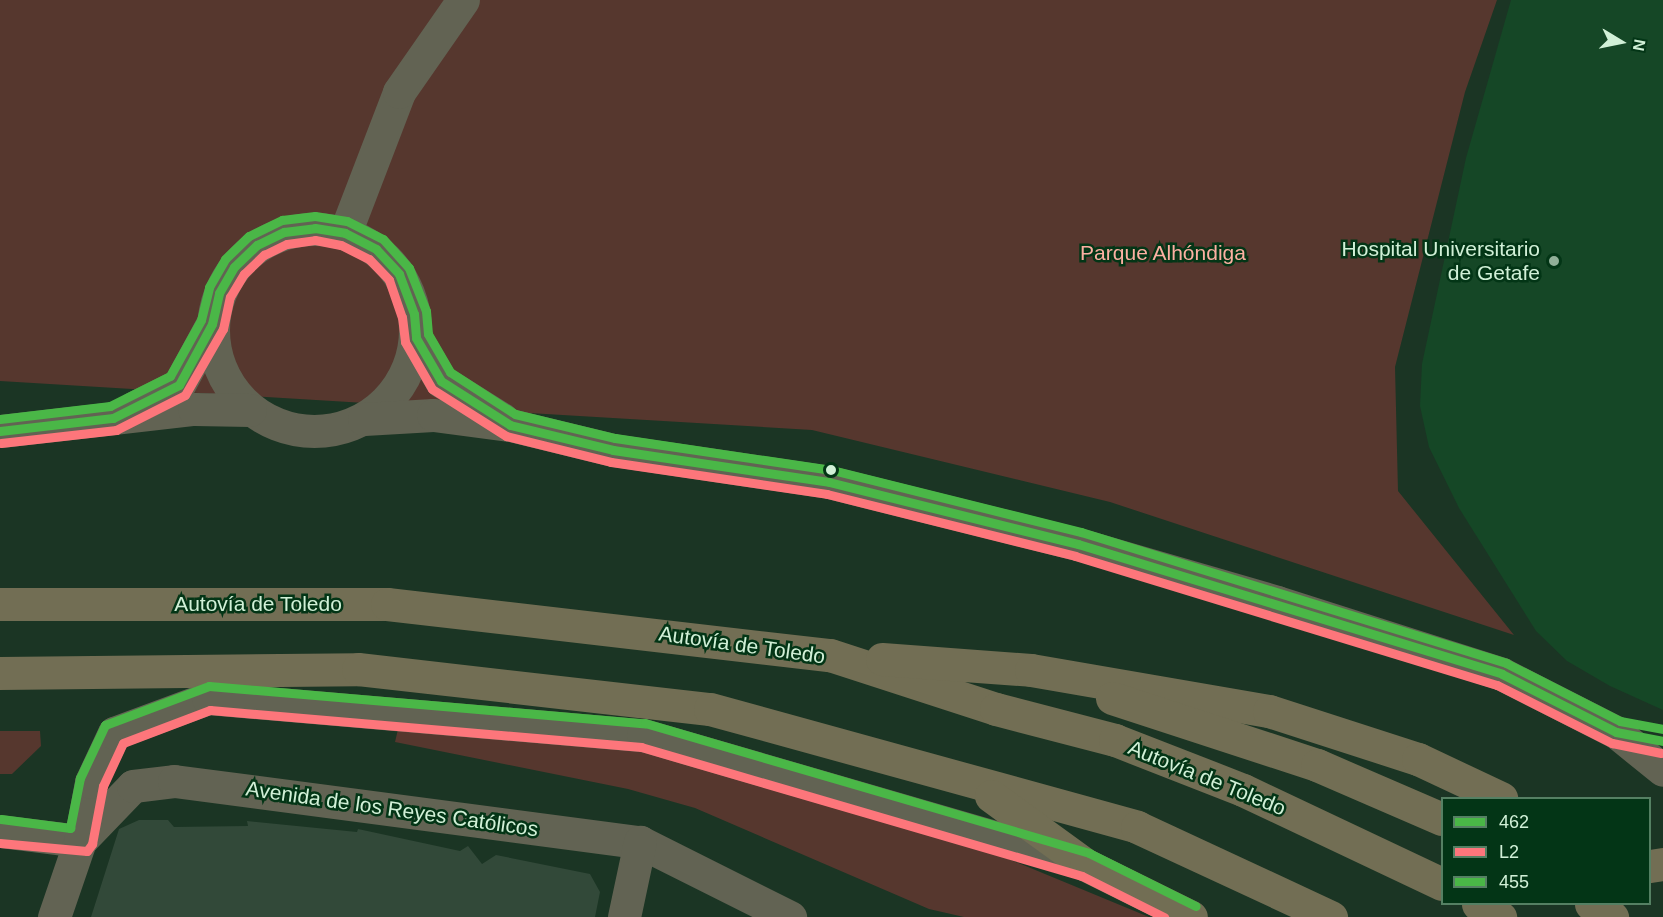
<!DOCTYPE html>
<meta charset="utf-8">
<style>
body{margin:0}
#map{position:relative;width:1663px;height:917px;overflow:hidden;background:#1b3524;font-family:Helvetica,sans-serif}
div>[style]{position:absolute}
.built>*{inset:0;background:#154726}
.green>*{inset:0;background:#56372e}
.building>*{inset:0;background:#324939}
.minor>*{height:33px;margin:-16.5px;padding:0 16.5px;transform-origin:16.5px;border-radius:16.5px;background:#626353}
.tertiary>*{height:33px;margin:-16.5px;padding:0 16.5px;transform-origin:16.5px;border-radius:16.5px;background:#626353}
.tertiary>.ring{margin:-16.5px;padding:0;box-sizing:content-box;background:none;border:33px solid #626353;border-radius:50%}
.motorway>*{height:33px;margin:-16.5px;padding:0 16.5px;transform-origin:16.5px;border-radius:16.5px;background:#726e54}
.bus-1>*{height:9px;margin:-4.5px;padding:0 4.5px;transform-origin:4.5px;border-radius:4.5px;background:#4ab747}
.bus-2>*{height:9px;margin:-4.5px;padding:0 4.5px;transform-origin:4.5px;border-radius:4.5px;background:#fd767b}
.bus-3>*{height:9px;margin:-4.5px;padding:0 4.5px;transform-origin:4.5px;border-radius:4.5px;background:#4ab747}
.dots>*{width:16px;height:16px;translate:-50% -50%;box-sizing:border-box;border:3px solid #033516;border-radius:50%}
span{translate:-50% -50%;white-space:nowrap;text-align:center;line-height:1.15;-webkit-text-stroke:5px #033516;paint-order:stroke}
.poi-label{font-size:21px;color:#d1f0d7}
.right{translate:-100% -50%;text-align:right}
.park-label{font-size:21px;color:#fcb0a2}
.street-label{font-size:21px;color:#d1f0d7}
.legend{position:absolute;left:1441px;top:797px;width:210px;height:108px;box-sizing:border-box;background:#033516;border:2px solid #558063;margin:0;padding:8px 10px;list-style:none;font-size:18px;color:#d1f0d7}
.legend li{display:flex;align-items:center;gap:12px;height:30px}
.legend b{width:30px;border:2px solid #558063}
.north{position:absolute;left:1591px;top:12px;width:60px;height:60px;-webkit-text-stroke:4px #033516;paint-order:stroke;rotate:100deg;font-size:16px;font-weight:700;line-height:24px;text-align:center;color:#d1f0d7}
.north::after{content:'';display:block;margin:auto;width:21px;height:27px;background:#d1f0d7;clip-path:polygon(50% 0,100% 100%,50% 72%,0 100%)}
</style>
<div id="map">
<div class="built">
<i style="clip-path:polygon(1511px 0,1663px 0,1663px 710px,1610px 686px,1567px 661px,1536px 631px,1459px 508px,1429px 447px,1420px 406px,1422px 364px,1466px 158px)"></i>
</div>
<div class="green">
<i style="clip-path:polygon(0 0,1497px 0,1465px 92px,1395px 367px,1398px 491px,1514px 635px,1110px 502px,812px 430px,0 381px)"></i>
<i style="clip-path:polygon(399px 725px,654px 748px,936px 829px,1149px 917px,964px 917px,929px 909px,695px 808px,628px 789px,395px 742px)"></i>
<i style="clip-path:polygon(0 731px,40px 731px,41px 746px,12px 774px,0 774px)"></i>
</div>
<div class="building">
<i style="clip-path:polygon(139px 820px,168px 820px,174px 827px,248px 826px,247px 821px,357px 832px,358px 829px,460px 851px,468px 846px,482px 864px,496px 855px,590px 874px,600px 892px,595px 917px,91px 917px,119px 829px)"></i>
</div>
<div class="minor">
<i style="left:345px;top:233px;width:151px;rotate:-69deg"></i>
<i style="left:399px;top:92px;width:112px;rotate:-55.2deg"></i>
<i style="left:0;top:831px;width:81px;rotate:7.1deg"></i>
<i style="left:80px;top:841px;width:76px;rotate:-46.1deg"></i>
<i style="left:133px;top:786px;width:41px;rotate:-7deg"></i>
<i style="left:174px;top:781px;width:470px;rotate:7.5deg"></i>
<i style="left:640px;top:842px;width:168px;rotate:26.6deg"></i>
<i style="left:54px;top:917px;width:80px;rotate:-71.1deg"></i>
<i style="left:80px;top:841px;width:60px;rotate:-79.4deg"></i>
<i style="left:91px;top:782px;width:54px;rotate:-64.9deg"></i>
<i style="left:114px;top:733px;width:100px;rotate:-20.4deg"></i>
<i style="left:208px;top:698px;width:437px;rotate:4.9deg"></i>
<i style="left:643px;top:735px;width:454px;rotate:16.2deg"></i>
<i style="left:624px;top:917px;width:77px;rotate:-78deg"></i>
</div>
<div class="tertiary">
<i class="ring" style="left:213px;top:229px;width:169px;height:169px"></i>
<i style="left:416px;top:338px;width:50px;rotate:59.8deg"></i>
<i style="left:441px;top:381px;width:72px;rotate:31.9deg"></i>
<i style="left:133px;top:408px;width:51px;rotate:-26.6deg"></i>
<i style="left:179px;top:385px;width:69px;rotate:-61.6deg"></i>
<i style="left:364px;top:419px;width:69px;rotate:-3.3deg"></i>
<i style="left:433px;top:415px;width:78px;rotate:7.4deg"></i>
<i style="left:510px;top:425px;width:106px;rotate:13.6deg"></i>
<i style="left:613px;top:450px;width:218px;rotate:8.4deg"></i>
<i style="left:829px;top:482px;width:257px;rotate:14deg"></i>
<i style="left:1078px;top:544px;width:207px;rotate:16.2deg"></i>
<i style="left:1277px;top:602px;width:236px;rotate:17.7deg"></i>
<i style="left:1502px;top:674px;width:128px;rotate:27deg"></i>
<i style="left:1616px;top:732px;width:60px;rotate:39deg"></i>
<i style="left:0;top:431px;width:195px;rotate:-6.5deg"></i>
<i style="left:194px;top:409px;width:56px;rotate:1deg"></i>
</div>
<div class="motorway">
<i style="left:0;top:604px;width:387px"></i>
<i style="left:387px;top:604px;width:446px;rotate:6.6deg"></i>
<i style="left:830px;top:655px;width:175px;rotate:18deg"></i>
<i style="left:996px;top:709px;width:123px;rotate:14.6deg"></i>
<i style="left:1115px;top:740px;width:137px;rotate:21.3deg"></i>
<i style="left:1243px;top:790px;width:220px;rotate:25.3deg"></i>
<i style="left:882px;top:659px;width:149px;rotate:4.2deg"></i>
<i style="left:1031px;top:670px;width:242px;rotate:9.8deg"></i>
<i style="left:1269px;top:711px;width:157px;rotate:17.9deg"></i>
<i style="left:1418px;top:759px;width:92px;rotate:25.2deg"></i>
<i style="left:0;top:673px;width:358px;rotate:-0.6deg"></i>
<i style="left:358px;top:669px;width:354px;rotate:6.5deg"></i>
<i style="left:710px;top:709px;width:443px;rotate:15.4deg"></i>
<i style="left:1137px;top:827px;width:214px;rotate:24.9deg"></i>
<i style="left:1112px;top:698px;width:216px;rotate:18.1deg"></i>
<i style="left:1317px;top:765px;width:136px;rotate:23.4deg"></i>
<i style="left:991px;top:796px;width:117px;rotate:36deg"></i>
<i style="left:1086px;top:865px;width:117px;rotate:26.3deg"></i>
<i style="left:1650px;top:866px;width:13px;rotate:-9deg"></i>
<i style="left:1478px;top:904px;width:26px;rotate:31deg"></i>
<i style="left:1591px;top:904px;width:25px;rotate:32deg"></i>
</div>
<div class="bus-1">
<i style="left:0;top:431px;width:114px;rotate:-6.6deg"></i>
<i style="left:113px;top:418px;width:74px;rotate:-26.6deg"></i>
<i style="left:179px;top:385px;width:69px;rotate:-61.6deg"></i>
<i style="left:212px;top:324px;width:32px;rotate:-77deg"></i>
<i style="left:219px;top:293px;width:30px;rotate:-60deg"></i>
<i style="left:234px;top:267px;width:32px;rotate:-44deg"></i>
<i style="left:257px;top:245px;width:30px;rotate:-26deg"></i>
<i style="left:284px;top:232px;width:31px;rotate:-7deg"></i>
<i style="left:315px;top:228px;width:30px;rotate:9deg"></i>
<i style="left:345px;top:233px;width:35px;rotate:27deg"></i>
<i style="left:376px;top:249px;width:34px;rotate:47deg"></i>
<i style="left:399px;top:274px;width:43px;rotate:69.4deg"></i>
<i style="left:414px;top:314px;width:24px;rotate:85deg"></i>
<i style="left:416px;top:338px;width:50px;rotate:59.8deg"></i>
<i style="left:441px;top:381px;width:82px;rotate:32.5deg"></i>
<i style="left:510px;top:425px;width:106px;rotate:13.6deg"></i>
<i style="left:613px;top:450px;width:218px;rotate:8.4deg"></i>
<i style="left:829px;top:482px;width:257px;rotate:14deg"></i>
<i style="left:1078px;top:544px;width:443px;rotate:17deg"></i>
<i style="left:1502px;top:674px;width:128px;rotate:27deg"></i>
<i style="left:1616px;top:732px;width:48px;rotate:10.8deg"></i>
</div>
<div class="bus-2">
<i style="left:1px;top:443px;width:116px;rotate:-6.4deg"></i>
<i style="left:116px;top:430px;width:77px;rotate:-26.9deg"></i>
<i style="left:185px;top:395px;width:76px;rotate:-60.1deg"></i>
<i style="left:223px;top:329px;width:33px;rotate:-78deg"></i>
<i style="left:230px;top:297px;width:27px;rotate:-59deg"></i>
<i style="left:244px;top:274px;width:28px;rotate:-44deg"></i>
<i style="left:264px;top:255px;width:25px;rotate:-26deg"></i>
<i style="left:287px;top:244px;width:28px;rotate:-8deg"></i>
<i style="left:315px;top:240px;width:26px;rotate:11deg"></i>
<i style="left:341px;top:245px;width:31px;rotate:27deg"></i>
<i style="left:369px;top:259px;width:29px;rotate:46deg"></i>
<i style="left:389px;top:280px;width:39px;rotate:71deg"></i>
<i style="left:402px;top:317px;width:25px;rotate:83deg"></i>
<i style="left:405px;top:342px;width:54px;rotate:60.1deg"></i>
<i style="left:432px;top:389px;width:88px;rotate:32.4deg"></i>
<i style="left:506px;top:436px;width:108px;rotate:13.9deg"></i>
<i style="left:611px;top:462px;width:218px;rotate:8.4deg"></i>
<i style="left:827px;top:494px;width:256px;rotate:14deg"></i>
<i style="left:1075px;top:556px;width:441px;rotate:17deg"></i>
<i style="left:1497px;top:685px;width:129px;rotate:26.8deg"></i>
<i style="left:1612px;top:743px;width:50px;rotate:11.5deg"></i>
<i style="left:0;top:843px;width:87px;rotate:5.3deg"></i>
<i style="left:87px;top:851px;width:9px;rotate:-54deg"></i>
<i style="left:92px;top:844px;width:59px;rotate:-79.3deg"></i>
<i style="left:103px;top:786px;width:47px;rotate:-65.1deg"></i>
<i style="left:123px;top:743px;width:93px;rotate:-20.8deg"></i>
<i style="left:210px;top:710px;width:433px;rotate:4.9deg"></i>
<i style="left:641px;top:747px;width:459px;rotate:16.3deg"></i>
<i style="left:1082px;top:876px;width:92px;rotate:26.6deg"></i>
</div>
<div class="bus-3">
<i style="left:0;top:419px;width:111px;rotate:-6.7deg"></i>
<i style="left:110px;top:406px;width:67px;rotate:-26.6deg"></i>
<i style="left:170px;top:376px;width:64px;rotate:-61deg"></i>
<i style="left:201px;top:320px;width:34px;rotate:-76deg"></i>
<i style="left:209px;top:287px;width:32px;rotate:-60deg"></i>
<i style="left:225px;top:259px;width:33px;rotate:-44deg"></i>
<i style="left:249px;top:236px;width:37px;rotate:-26deg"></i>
<i style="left:282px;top:220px;width:33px;rotate:-7deg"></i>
<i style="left:315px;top:216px;width:32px;rotate:9deg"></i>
<i style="left:347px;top:221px;width:40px;rotate:26.6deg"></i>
<i style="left:383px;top:239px;width:39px;rotate:48deg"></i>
<i style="left:409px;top:268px;width:46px;rotate:68.4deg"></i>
<i style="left:426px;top:311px;width:23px;rotate:85deg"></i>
<i style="left:428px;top:334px;width:44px;rotate:59.9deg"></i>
<i style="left:450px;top:372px;width:77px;rotate:32.9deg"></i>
<i style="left:515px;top:414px;width:103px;rotate:13.5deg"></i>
<i style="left:615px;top:438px;width:219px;rotate:8.4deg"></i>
<i style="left:832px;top:470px;width:257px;rotate:14deg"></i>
<i style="left:1081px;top:532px;width:445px;rotate:17.1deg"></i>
<i style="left:1506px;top:663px;width:128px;rotate:27deg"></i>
<i style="left:1620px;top:721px;width:44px;rotate:10.5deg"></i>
<i style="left:1px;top:819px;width:70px;rotate:7.4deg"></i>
<i style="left:70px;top:828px;width:51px;rotate:-78.7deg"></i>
<i style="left:80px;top:778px;width:59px;rotate:-64.7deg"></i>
<i style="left:105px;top:725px;width:111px;rotate:-20.6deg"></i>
<i style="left:209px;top:686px;width:438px;rotate:4.9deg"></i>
<i style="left:645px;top:723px;width:463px;rotate:16.3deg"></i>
<i style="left:1089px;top:853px;width:119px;rotate:26.4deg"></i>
</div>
<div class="dots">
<i style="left:1554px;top:261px;background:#91af98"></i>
<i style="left:831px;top:470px;background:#d1f0d7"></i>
</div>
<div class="poi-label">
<span class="right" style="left:1540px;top:261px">Hospital Universitario<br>de Getafe</span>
</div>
<div class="park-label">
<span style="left:1163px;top:253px">Parque Alhóndiga</span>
</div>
<div class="street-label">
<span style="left:258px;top:604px">Autovía de Toledo</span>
<span style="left:742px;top:645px;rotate:8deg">Autovía de Toledo</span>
<span style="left:1207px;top:778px;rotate:22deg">Autovía de Toledo</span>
<span style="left:392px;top:809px;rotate:8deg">Avenida de los Reyes Católicos</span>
</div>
<ul class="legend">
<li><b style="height:8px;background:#4ab747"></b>462</li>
<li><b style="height:8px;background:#fd767b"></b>L2</li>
<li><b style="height:8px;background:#4ab747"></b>455</li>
</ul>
<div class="north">N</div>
</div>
